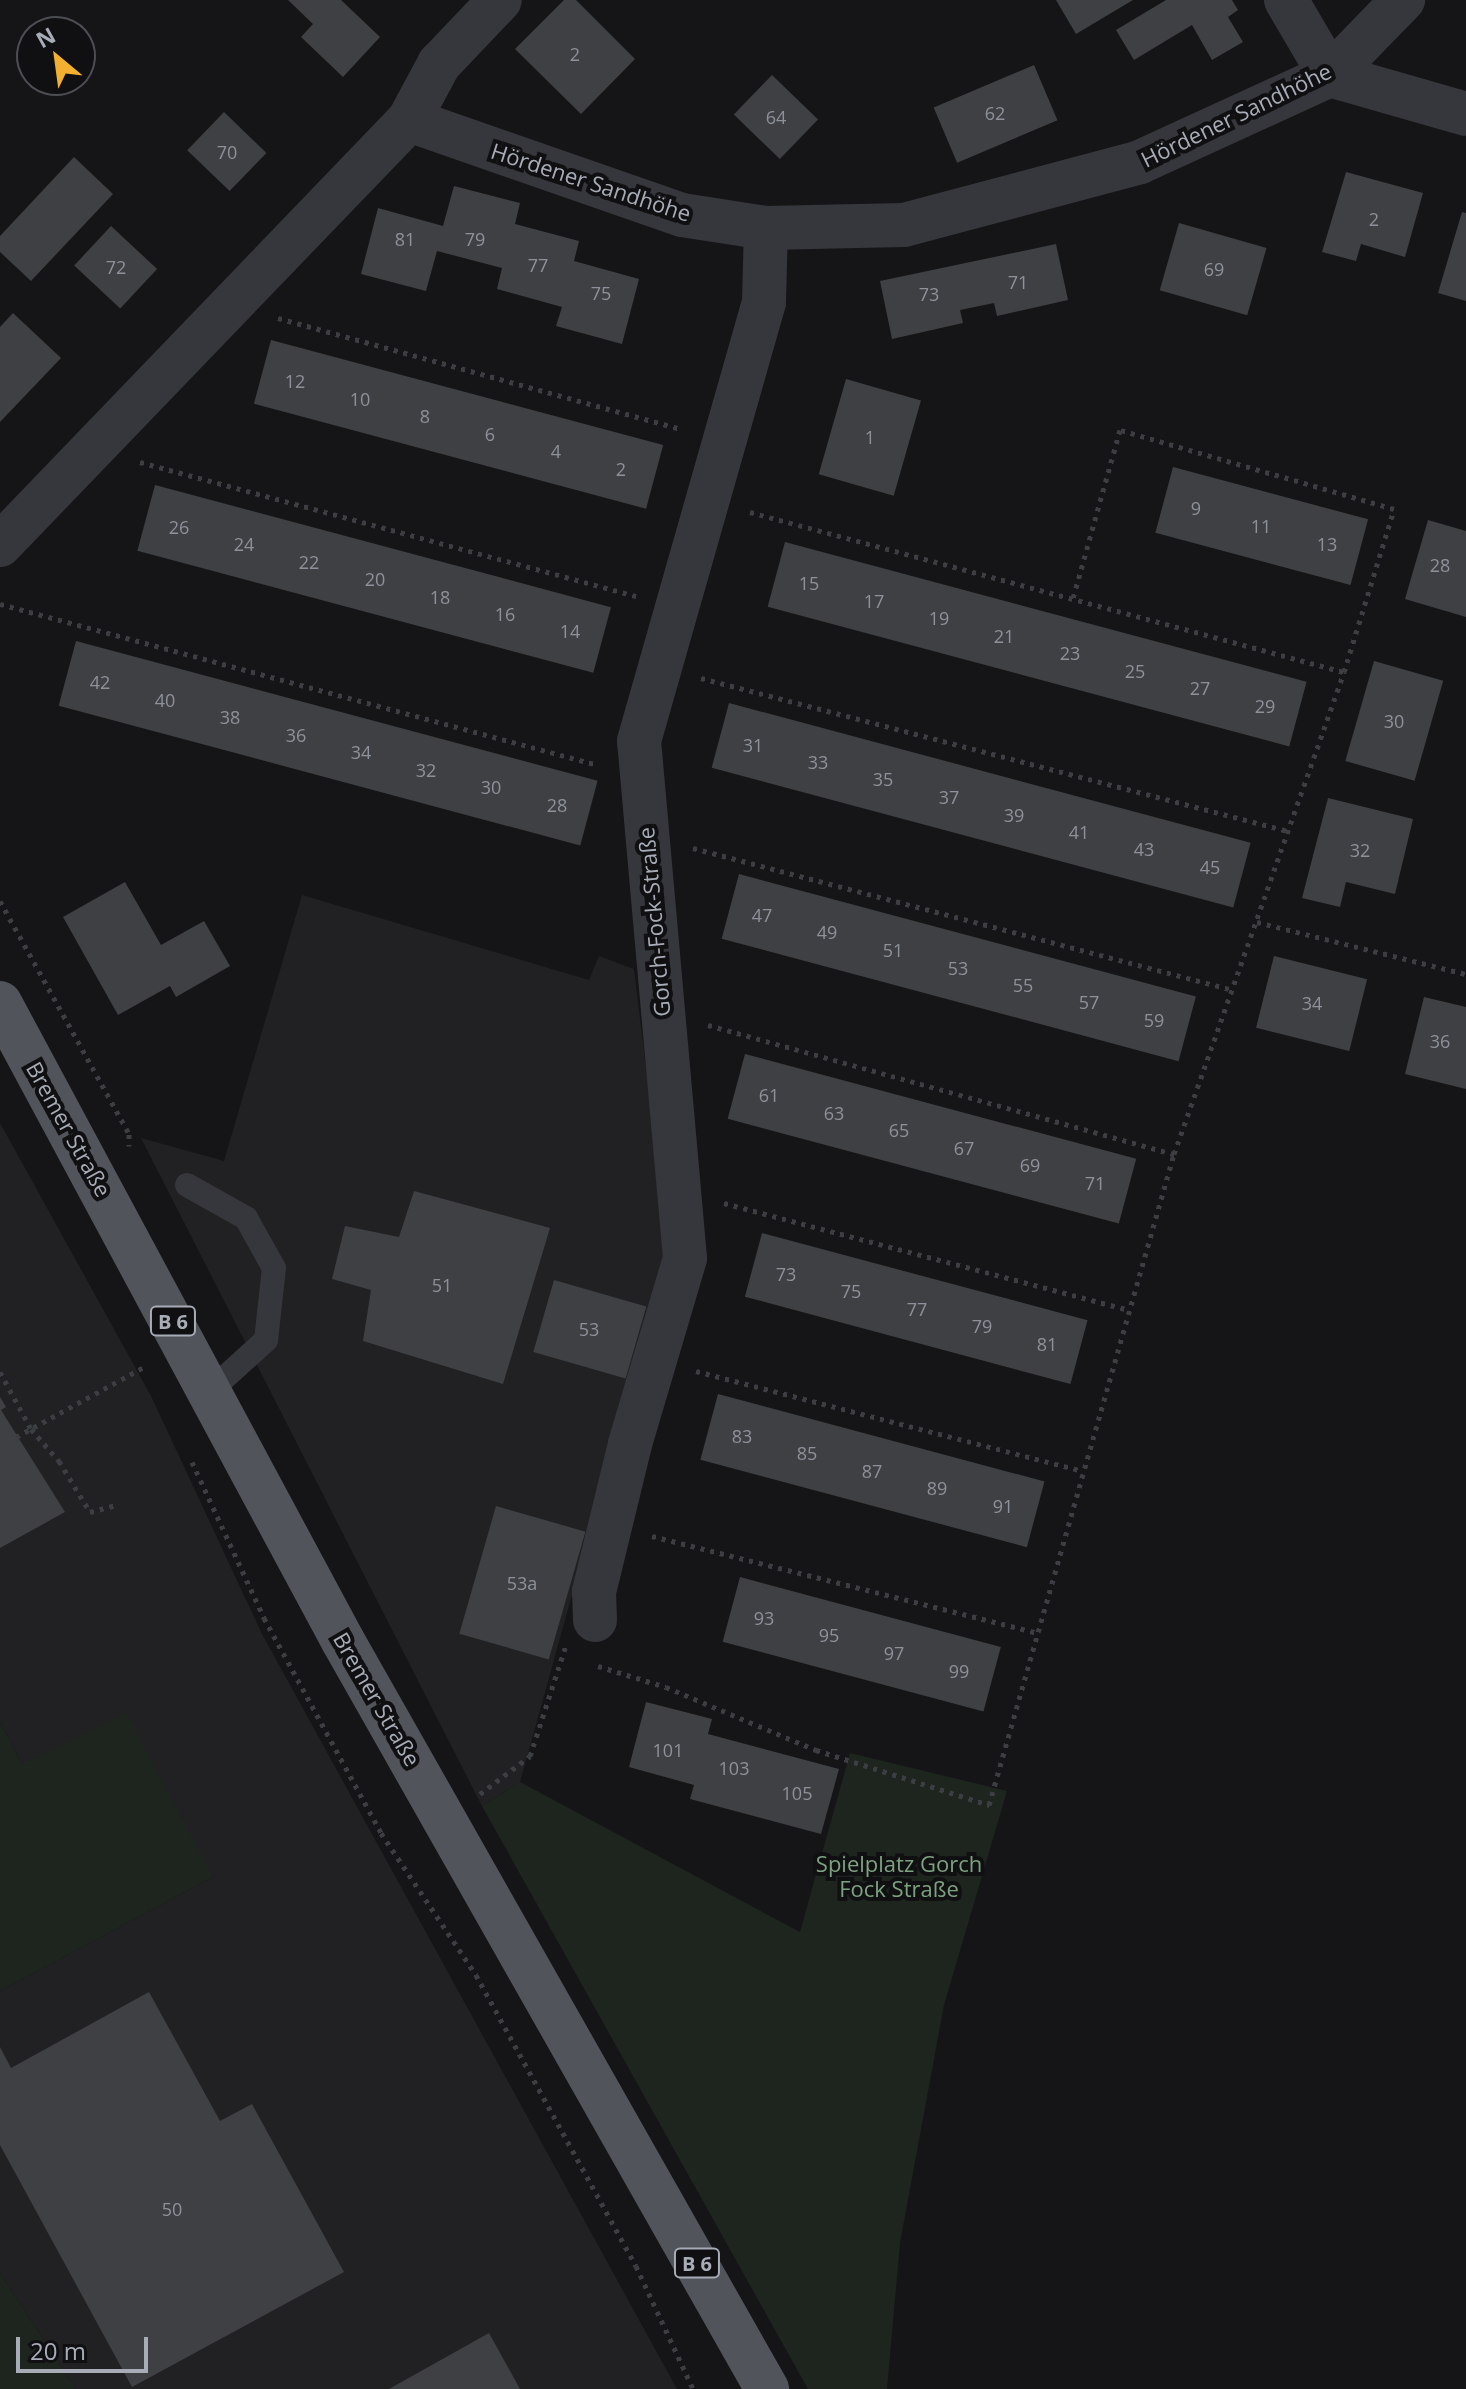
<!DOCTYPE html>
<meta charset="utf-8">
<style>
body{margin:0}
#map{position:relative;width:1466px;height:2389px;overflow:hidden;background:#151517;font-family:"Open Sans",sans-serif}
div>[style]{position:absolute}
.built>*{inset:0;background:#212124}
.green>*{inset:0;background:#1d251e}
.building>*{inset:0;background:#3f4044;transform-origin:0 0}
.path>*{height:5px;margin-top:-2.5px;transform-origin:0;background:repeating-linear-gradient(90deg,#3c3e43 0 4px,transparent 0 10px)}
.lane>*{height:24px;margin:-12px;padding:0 12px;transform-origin:12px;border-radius:12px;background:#36373c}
.street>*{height:44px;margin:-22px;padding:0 22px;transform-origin:22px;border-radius:22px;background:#36373c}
.primary>*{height:44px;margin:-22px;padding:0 22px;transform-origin:22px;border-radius:22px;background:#52545b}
span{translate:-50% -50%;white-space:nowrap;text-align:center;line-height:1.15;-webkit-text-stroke:8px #101012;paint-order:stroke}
.number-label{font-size:18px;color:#8d919a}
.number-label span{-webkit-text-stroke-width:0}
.shield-label span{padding:2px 6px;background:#101012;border:2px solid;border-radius:6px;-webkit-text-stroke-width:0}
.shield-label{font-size:20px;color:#a7acb7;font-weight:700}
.street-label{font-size:22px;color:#a7acb7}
.park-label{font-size:22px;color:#7da27f}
.north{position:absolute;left:16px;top:16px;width:80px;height:80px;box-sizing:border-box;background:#101012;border:2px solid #4c4e54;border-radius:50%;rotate:331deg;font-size:22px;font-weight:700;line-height:32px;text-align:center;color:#a7acb7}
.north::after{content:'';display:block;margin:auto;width:28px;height:36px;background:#f3b030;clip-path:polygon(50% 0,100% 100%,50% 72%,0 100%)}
.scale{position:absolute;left:16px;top:2337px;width:132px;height:36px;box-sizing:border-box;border:4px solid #a7acb7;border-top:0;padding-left:10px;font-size:24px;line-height:28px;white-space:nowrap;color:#a7acb7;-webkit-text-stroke:6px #101012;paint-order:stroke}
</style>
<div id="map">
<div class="built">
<i style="clip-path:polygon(302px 895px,589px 980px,599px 956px,634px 969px,668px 1250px,520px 1782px,482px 1806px,141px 1138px,224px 1161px)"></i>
<i style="clip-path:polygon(0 1123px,151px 1396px,262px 1634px,677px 2389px,76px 2389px,0 2273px,0 1991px,213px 1877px,22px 1764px,0 1722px)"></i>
</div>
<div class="green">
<i style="clip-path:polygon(126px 1713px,213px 1877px,0 1991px,0 1722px,22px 1764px)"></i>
<i style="clip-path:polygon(850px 1753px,1007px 1791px,944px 2005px,900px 2243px,887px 2389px,808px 2389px,482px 1806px,520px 1782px,800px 1932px)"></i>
<i style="clip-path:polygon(0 2273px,76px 2389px,0 2389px)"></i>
</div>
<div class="building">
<i style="clip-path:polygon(288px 0,341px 0,380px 37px,343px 77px,301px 37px,313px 24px)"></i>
<i style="clip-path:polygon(564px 0,576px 0,635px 59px,581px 114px,515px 49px)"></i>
<i style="clip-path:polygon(1056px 0,1133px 0,1076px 34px)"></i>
<i style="clip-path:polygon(1166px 0,1232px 0,1238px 10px,1228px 17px,1243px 42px,1212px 60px,1192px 25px,1134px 60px,1116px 30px)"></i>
<i style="left:1034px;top:65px;width:60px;height:109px;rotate:67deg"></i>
<i style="left:772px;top:75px;width:64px;height:55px;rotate:44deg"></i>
<i style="left:224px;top:112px;width:59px;height:53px;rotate:44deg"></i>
<i style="clip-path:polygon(74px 157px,113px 194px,31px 281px,0 252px,0 236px)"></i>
<i style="clip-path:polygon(1346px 172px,1423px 193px,1405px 257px,1361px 244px,1356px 261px,1322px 252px)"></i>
<i style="clip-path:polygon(454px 186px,520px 203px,515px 224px,579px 241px,574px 261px,639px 279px,622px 344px,556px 326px,562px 307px,497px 289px,502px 268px,437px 251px,426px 291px,361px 274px,378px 208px,443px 226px)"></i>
<i style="clip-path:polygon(1462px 212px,1466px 213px,1466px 301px,1438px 293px)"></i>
<i style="left:1179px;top:223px;width:91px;height:70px;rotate:16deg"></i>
<i style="left:111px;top:226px;width:63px;height:54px;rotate:43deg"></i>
<i style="clip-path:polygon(1056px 244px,1068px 300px,997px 316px,994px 303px,960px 310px,963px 323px,892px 339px,880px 281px)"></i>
<i style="clip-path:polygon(13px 313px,61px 358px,0 422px,0 327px)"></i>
<i style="left:271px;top:340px;width:406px;height:66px;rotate:15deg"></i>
<i style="left:846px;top:379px;width:78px;height:99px;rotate:16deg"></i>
<i style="left:1173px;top:467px;width:202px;height:68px;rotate:15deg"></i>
<i style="left:155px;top:485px;width:472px;height:68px;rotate:15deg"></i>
<i style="clip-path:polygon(1428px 520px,1466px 531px,1466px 617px,1405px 599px)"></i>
<i style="left:785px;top:542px;width:540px;height:67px;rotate:15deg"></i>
<i style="left:76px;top:641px;width:540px;height:67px;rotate:15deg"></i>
<i style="left:1374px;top:661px;width:72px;height:104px;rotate:16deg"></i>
<i style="left:729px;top:703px;width:540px;height:67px;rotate:15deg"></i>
<i style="clip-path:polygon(1328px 798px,1413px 819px,1395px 894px,1346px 882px,1340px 907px,1302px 898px)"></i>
<i style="left:739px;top:874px;width:473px;height:67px;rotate:15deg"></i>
<i style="clip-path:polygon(125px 882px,161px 945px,204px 921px,230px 966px,176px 997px,170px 986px,118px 1015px,63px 917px)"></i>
<i style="left:1274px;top:956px;width:96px;height:74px;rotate:14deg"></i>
<i style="clip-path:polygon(1424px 997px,1466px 1007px,1466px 1089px,1405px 1074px)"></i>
<i style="left:745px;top:1054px;width:405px;height:67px;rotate:15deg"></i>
<i style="clip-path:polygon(414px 1191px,550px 1228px,503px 1384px,363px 1341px,371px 1290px,332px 1279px,345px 1226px,399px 1237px)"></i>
<i style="left:762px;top:1233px;width:337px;height:66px;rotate:15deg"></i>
<i style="left:554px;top:1280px;width:96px;height:75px;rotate:16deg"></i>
<i style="left:718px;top:1394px;width:338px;height:68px;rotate:15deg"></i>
<i style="clip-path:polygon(0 1397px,6px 1407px,1px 1410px,65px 1512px,0 1548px)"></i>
<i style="left:496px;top:1506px;width:93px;height:133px;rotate:16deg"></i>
<i style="left:740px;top:1577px;width:270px;height:67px;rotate:15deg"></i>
<i style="clip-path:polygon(646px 1702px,712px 1719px,708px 1734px,839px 1769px,821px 1834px,690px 1799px,694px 1785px,629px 1767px)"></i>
<i style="clip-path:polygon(149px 1992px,220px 2121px,252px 2104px,344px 2272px,132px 2387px,0 2145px,0 2047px,11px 2068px)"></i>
<i style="clip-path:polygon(489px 2333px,520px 2389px,389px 2389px)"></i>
</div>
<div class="path">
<i style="left:278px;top:318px;width:418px;rotate:15.4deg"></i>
<i style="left:140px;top:462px;width:514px;rotate:15.12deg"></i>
<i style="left:750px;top:512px;width:615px;rotate:15.08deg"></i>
<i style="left:0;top:604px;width:619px;rotate:15.07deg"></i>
<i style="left:701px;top:678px;width:607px;rotate:14.61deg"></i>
<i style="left:693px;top:848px;width:558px;rotate:14.73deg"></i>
<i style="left:0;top:901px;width:266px;rotate:61deg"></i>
<i style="left:129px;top:1134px;width:12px;rotate:90deg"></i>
<i style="left:1257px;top:922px;width:215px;rotate:14deg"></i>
<i style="left:708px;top:1025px;width:484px;rotate:15.5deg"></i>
<i style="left:724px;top:1203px;width:419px;rotate:14.8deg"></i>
<i style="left:696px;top:1371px;width:399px;rotate:14.5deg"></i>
<i style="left:0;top:1372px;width:65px;rotate:61.5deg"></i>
<i style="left:31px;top:1429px;width:43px;rotate:48.8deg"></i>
<i style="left:59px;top:1461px;width:60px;rotate:58.7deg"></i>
<i style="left:90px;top:1512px;width:28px;rotate:-15deg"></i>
<i style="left:16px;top:1437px;width:146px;rotate:-28.7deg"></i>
<i style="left:192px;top:1462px;width:172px;rotate:65.2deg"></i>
<i style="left:264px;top:1618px;width:245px;rotate:61.4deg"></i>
<i style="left:381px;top:1833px;width:171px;rotate:56.2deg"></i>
<i style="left:476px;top:1975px;width:332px;rotate:61.2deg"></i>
<i style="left:636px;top:2266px;width:136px;rotate:65.1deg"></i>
<i style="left:652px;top:1536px;width:399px;rotate:14.1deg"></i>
<i style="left:598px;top:1666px;width:71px;rotate:17.2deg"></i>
<i style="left:666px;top:1687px;width:163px;rotate:22.8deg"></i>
<i style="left:816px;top:1750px;width:182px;rotate:17.6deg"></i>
<i style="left:989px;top:1805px;width:677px;rotate:-74.14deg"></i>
<i style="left:1174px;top:1154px;width:511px;rotate:-70.57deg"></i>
<i style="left:1344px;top:672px;width:170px;rotate:-72.9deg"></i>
<i style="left:1394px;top:509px;width:285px;rotate:-163.9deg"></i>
<i style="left:1120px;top:430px;width:174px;rotate:105.6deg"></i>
<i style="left:480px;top:1794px;width:63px;rotate:-37.2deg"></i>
<i style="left:530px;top:1756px;width:114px;rotate:-72deg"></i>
</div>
<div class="lane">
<i style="left:187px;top:1185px;width:68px;rotate:29.2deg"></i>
<i style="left:246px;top:1218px;width:57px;rotate:60.8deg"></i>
<i style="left:274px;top:1268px;width:72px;rotate:96.3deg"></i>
<i style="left:266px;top:1340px;width:76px;rotate:137.7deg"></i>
</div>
<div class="street">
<i style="left:1286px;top:0;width:87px;rotate:59.6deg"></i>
<i style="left:1330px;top:75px;width:141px;rotate:16deg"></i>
<i style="left:409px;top:120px;width:64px;rotate:-61.8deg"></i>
<i style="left:439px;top:64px;width:88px;rotate:-46.4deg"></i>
<i style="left:0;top:545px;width:590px;rotate:-46.1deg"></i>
<i style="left:409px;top:120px;width:289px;rotate:19.2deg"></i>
<i style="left:682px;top:215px;width:85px;rotate:8.8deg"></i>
<i style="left:766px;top:228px;width:138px;rotate:-1.2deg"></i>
<i style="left:904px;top:225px;width:244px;rotate:-14.9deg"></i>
<i style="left:1140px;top:162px;width:209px;rotate:-24.6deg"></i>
<i style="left:1330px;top:75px;width:105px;rotate:-45.8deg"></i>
<i style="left:595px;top:1620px;width:28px;rotate:-92deg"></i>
<i style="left:594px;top:1592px;width:152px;rotate:-76.3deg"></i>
<i style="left:630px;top:1444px;width:194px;rotate:-73.5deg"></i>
<i style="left:685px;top:1258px;width:519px;rotate:-95.08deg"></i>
<i style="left:639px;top:741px;width:456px;rotate:-74.1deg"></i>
<i style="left:764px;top:302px;width:74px;rotate:-88.5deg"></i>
</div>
<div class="primary">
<i style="left:0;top:1003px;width:724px;rotate:61.74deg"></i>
<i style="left:343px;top:1641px;width:860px;rotate:60.45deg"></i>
</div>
<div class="number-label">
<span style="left:575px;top:54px">2</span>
<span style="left:995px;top:113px">62</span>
<span style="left:776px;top:117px">64</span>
<span style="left:227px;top:152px">70</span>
<span style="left:1374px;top:219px">2</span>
<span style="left:405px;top:239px">81</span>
<span style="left:475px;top:239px">79</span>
<span style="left:538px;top:265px">77</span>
<span style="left:116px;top:267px">72</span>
<span style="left:1214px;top:269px">69</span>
<span style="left:1018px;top:282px">71</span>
<span style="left:601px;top:293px">75</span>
<span style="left:929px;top:294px">73</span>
<span style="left:295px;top:381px">12</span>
<span style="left:360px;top:399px">10</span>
<span style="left:425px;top:416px">8</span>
<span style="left:490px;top:434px">6</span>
<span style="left:870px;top:437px">1</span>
<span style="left:556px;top:451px">4</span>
<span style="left:621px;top:469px">2</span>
<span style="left:1196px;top:508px">9</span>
<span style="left:1261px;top:526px">11</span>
<span style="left:179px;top:527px">26</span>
<span style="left:244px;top:544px">24</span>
<span style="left:1327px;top:544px">13</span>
<span style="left:309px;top:562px">22</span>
<span style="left:1440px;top:565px">28</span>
<span style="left:375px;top:579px">20</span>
<span style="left:809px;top:583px">15</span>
<span style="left:440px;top:597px">18</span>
<span style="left:874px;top:601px">17</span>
<span style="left:505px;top:614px">16</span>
<span style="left:939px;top:618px">19</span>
<span style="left:570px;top:631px">14</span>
<span style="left:1004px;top:636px">21</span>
<span style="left:1070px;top:653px">23</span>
<span style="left:1135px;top:671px">25</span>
<span style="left:100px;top:682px">42</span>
<span style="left:1200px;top:688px">27</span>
<span style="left:165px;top:700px">40</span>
<span style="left:1265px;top:706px">29</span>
<span style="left:230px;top:717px">38</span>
<span style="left:1394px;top:721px">30</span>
<span style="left:296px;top:735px">36</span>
<span style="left:753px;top:745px">31</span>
<span style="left:361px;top:752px">34</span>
<span style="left:818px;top:762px">33</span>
<span style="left:426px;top:770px">32</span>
<span style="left:883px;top:779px">35</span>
<span style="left:491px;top:787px">30</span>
<span style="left:949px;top:797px">37</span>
<span style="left:557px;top:805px">28</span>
<span style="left:1014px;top:815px">39</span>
<span style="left:1079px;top:832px">41</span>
<span style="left:1144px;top:849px">43</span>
<span style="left:1360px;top:850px">32</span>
<span style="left:1210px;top:867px">45</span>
<span style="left:762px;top:915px">47</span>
<span style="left:827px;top:932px">49</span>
<span style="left:893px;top:950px">51</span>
<span style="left:958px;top:968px">53</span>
<span style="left:1023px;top:985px">55</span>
<span style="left:1089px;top:1002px">57</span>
<span style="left:1312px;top:1003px">34</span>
<span style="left:1154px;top:1020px">59</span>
<span style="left:1440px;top:1041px">36</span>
<span style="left:769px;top:1095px">61</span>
<span style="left:834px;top:1113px">63</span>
<span style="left:899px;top:1130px">65</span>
<span style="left:964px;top:1148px">67</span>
<span style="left:1030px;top:1165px">69</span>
<span style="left:1095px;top:1183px">71</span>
<span style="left:786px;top:1274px">73</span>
<span style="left:442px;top:1285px">51</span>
<span style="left:851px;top:1291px">75</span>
<span style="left:917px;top:1309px">77</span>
<span style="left:982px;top:1326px">79</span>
<span style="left:589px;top:1329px">53</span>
<span style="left:1047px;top:1344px">81</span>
<span style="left:742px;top:1436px">83</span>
<span style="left:807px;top:1453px">85</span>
<span style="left:872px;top:1471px">87</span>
<span style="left:937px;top:1488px">89</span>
<span style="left:1003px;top:1506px">91</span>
<span style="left:522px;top:1583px">53a</span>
<span style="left:764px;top:1618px">93</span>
<span style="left:829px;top:1635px">95</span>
<span style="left:894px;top:1653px">97</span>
<span style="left:959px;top:1671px">99</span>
<span style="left:668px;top:1750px">101</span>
<span style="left:734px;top:1768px">103</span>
<span style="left:797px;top:1793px">105</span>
<span style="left:172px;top:2209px">50</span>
</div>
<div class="shield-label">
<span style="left:173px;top:1321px">B 6</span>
<span style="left:697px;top:2263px">B 6</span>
</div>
<div class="street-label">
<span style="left:1236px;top:115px;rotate:-26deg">Hördener Sandhöhe</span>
<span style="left:591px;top:182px;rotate:18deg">Hördener Sandhöhe</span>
<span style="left:654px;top:922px;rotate:-95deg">Gorch-Fock-Straße</span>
<span style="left:69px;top:1129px;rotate:61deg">Bremer Straße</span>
<span style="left:377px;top:1699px;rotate:60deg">Bremer Straße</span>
</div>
<div class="park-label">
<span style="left:899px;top:1876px">Spielplatz Gorch<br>Fock Straße</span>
</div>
<div class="north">N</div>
<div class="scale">20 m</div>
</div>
